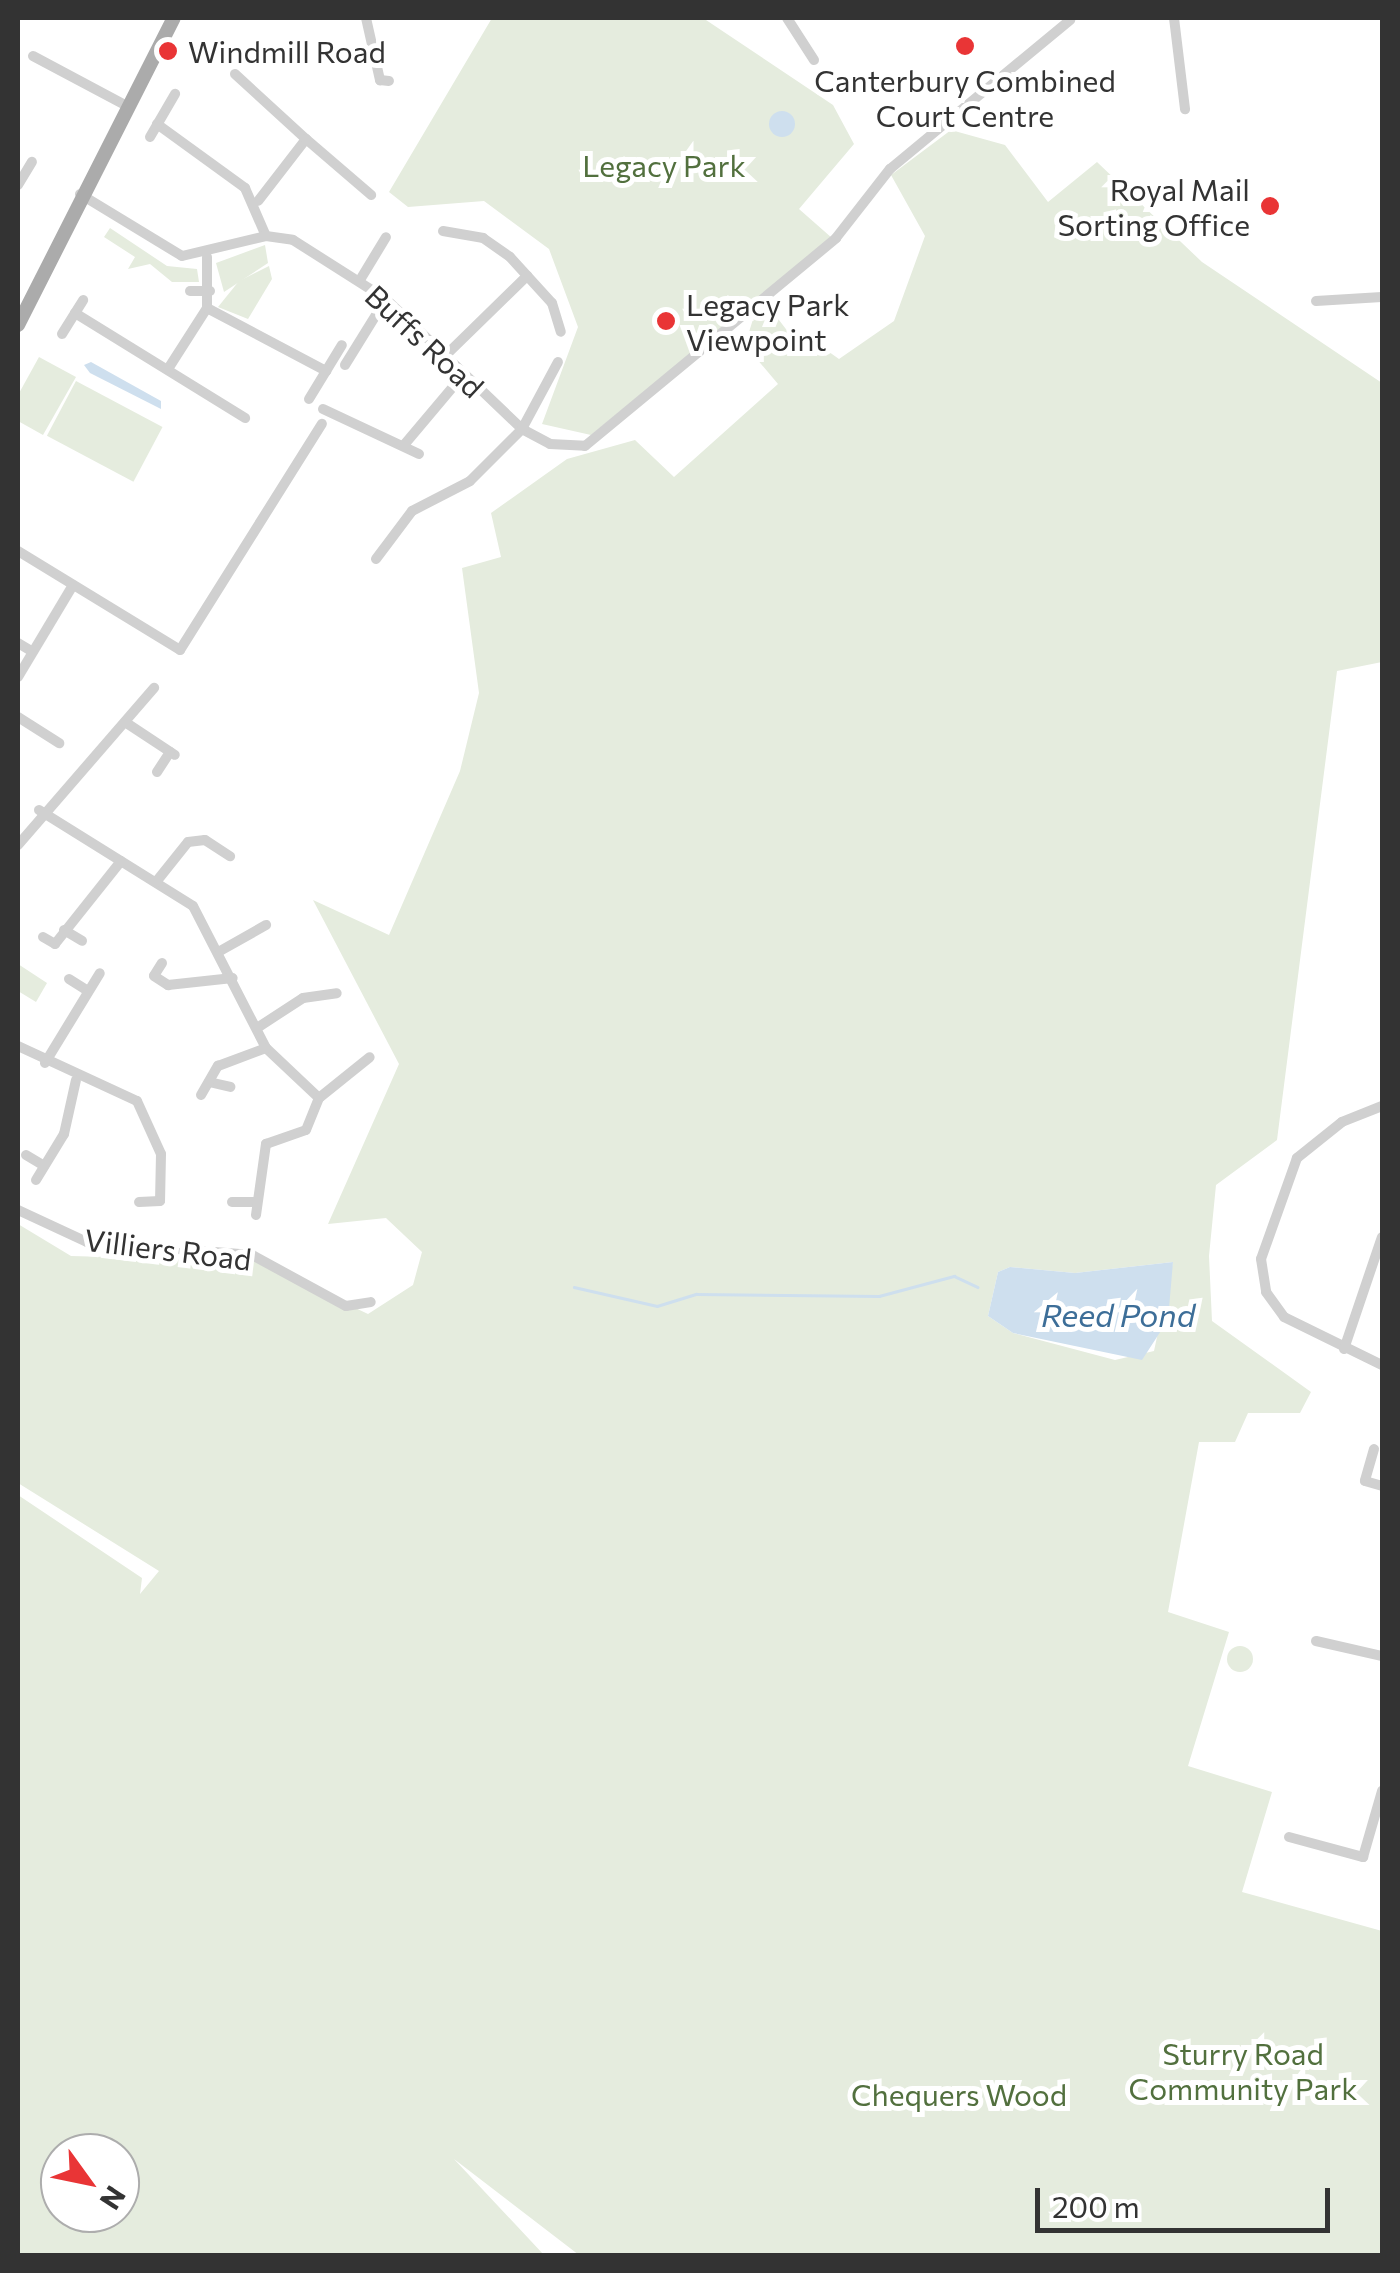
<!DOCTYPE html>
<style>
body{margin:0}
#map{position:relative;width:1400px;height:2273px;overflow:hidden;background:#fff;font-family:Commissioner,sans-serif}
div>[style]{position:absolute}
.green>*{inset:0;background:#e5ecde;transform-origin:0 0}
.round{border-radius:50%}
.water>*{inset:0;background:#cedfee}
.stream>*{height:2.5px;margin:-1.25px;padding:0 1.25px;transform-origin:1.25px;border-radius:1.25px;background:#cedfee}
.minor>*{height:10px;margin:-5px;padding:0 5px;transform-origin:5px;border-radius:5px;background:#d0d0d0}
.major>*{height:14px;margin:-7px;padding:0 7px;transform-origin:7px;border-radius:7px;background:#ababab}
.dots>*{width:28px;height:28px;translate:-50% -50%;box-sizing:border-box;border:5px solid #fff;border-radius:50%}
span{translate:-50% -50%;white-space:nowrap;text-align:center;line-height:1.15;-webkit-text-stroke:10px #fff;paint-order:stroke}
.poi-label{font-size:30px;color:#333}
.left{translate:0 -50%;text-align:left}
.right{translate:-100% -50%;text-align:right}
.park-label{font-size:30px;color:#52703e}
.street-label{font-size:30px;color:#333}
.water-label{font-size:32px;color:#3d6e98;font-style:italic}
.frame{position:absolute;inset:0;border:20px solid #333;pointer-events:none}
.north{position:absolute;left:40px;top:2133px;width:100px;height:100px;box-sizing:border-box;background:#fff;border:2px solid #adadad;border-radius:50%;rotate:123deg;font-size:28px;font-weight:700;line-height:40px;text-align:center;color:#333}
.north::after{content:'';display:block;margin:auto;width:35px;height:45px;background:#e93536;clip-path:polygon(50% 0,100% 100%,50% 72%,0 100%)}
.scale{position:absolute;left:1035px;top:2188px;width:295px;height:45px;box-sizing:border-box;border:5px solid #333;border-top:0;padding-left:12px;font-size:30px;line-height:35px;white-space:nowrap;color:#333;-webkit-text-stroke:8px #fff;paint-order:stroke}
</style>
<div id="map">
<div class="green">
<i style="clip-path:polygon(492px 18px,703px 18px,833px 105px,854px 144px,799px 209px,832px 238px,591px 435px,542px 424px,578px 327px,549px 249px,484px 201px,408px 207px,389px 192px)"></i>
<i style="clip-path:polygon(evenodd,951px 130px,1005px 145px,1048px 202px,1097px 162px,1202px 262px,1382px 383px,1382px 662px,1337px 671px,1277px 1140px,1216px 1185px,1209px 1256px,1212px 1321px,1311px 1392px,1300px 1413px,1248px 1413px,1235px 1442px,1199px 1442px,1168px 1612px,1229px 1632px,1188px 1766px,1272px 1792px,1242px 1892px,1382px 1931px,1382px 2255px,579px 2255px,454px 2159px,544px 2255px,18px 2255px,18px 1495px,142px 1578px,140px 1594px,159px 1571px,18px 1483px,18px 1224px,71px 1256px,257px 1261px,368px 1314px,413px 1285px,422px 1252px,386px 1218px,328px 1224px,399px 1064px,313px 900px,389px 935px,460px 771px,479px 693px,462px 568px,501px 557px,491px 513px,567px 459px,635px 440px,674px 477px,778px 384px,745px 345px,754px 316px,769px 307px,802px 350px,815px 342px,839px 359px,894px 321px,925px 236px,891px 175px,951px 130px,1173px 1262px,1154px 1351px,1115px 1360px,1013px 1333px,988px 1316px,998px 1272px,1010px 1267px,1075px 1273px,1173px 1262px,951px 130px,60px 2153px,120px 2153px,120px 2213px,60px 2213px,60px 2153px)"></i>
<i style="clip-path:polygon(110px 228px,167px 266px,197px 269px,199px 282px,172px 282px,150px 264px,128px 269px,135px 257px,104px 237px)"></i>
<i style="clip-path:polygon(265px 245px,268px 263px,224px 292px,216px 263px)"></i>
<i style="clip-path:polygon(269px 266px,272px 279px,248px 319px,218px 307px,239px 281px)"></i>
<i style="clip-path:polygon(39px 357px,76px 377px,43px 435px,18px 421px,18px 395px)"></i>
<i style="left:76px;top:381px;width:98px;height:62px;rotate:28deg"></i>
<i style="clip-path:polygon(18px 964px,47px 983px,36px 1002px,18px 991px)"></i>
<i class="round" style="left:1227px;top:1646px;width:26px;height:26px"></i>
</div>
<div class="water">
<i class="round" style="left:769px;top:111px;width:26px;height:26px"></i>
<i style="clip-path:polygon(91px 362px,161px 401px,161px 409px,90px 373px,84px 365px)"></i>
<i style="clip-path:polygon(1173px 1262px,1168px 1320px,1142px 1360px,1013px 1333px,988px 1316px,998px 1272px,1010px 1267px,1075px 1273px)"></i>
</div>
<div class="stream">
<i style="left:574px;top:1287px;width:85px;rotate:12.9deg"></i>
<i style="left:657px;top:1306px;width:41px;rotate:-17.1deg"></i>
<i style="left:696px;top:1294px;width:183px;rotate:0.6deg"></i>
<i style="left:879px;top:1296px;width:78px;rotate:-14.9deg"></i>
<i style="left:954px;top:1276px;width:26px;rotate:25deg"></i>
</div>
<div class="minor">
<i style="left:366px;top:18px;width:64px;rotate:77.3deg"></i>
<i style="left:380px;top:80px;width:9px;rotate:6deg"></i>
<i style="left:787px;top:18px;width:50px;rotate:57.3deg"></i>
<i style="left:1174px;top:18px;width:92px;rotate:83.1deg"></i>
<i style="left:33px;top:56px;width:104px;rotate:28deg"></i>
<i style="left:235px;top:74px;width:96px;rotate:42.5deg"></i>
<i style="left:306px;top:139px;width:78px;rotate:127.7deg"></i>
<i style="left:157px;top:124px;width:109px;rotate:36deg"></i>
<i style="left:245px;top:188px;width:52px;rotate:66.4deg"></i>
<i style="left:150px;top:137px;width:50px;rotate:-59.8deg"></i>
<i style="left:306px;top:139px;width:86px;rotate:40.7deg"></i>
<i style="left:18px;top:185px;width:27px;rotate:-59deg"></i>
<i style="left:80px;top:194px;width:119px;rotate:31.3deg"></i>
<i style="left:182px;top:256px;width:86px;rotate:-13.4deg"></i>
<i style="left:266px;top:236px;width:27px;rotate:8deg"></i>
<i style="left:293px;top:240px;width:110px;rotate:32.4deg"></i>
<i style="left:386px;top:299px;width:188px;rotate:43.7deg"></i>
<i style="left:522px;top:429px;width:32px;rotate:28deg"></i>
<i style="left:550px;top:444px;width:35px;rotate:3deg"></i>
<i style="left:585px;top:446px;width:326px;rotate:-39.6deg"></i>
<i style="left:836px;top:238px;width:88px;rotate:-52deg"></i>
<i style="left:890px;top:169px;width:234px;rotate:-39.6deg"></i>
<i style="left:443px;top:231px;width:41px;rotate:9.9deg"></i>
<i style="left:483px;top:238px;width:33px;rotate:35deg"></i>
<i style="left:510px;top:257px;width:62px;rotate:47.6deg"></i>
<i style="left:552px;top:303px;width:30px;rotate:73deg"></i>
<i style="left:360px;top:280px;width:50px;rotate:-58.8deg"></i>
<i style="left:190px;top:291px;width:20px"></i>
<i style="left:1316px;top:301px;width:66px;rotate:-3.5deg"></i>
<i style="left:207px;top:308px;width:135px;rotate:27.9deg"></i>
<i style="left:75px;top:313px;width:200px;rotate:31.7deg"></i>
<i style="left:62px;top:334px;width:40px;rotate:-58deg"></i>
<i style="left:445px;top:356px;width:115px;rotate:-44.3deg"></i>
<i style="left:345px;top:365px;width:78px;rotate:-58.2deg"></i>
<i style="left:168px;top:369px;width:72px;rotate:-57.4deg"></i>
<i style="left:207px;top:308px;width:51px;rotate:-90deg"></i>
<i style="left:309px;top:399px;width:63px;rotate:-58.6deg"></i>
<i style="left:323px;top:409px;width:106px;rotate:25.1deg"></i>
<i style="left:404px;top:445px;width:92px;rotate:-49.9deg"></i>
<i style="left:18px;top:551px;width:190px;rotate:31.4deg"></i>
<i style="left:180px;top:650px;width:267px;rotate:-57.9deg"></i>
<i style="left:376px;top:559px;width:60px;rotate:-53.1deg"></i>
<i style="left:412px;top:511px;width:65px;rotate:-27.3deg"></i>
<i style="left:470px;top:481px;width:74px;rotate:-45deg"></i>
<i style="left:522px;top:429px;width:76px;rotate:-61.8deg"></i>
<i style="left:18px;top:643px;width:17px;rotate:31deg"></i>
<i style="left:18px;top:677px;width:107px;rotate:-59.1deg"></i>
<i style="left:18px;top:717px;width:49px;rotate:32.4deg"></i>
<i style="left:128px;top:724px;width:56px;rotate:33.4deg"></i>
<i style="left:157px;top:772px;width:24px;rotate:-57deg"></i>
<i style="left:39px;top:810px;width:181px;rotate:31.9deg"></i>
<i style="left:193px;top:906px;width:160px;rotate:62.8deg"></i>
<i style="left:266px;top:1048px;width:73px;rotate:43.3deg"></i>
<i style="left:18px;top:845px;width:208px;rotate:-49.1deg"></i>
<i style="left:156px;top:882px;width:51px;rotate:-51.3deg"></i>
<i style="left:188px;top:842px;width:17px;rotate:-7deg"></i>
<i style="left:205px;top:840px;width:30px;rotate:33deg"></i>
<i style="left:64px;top:930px;width:21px;rotate:31deg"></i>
<i style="left:43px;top:937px;width:14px;rotate:30deg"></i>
<i style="left:55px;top:944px;width:106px;rotate:-51.5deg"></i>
<i style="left:220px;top:951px;width:53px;rotate:-29.5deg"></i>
<i style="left:162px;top:963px;width:15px;rotate:122deg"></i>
<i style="left:154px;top:976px;width:17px;rotate:33deg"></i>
<i style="left:168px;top:985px;width:65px;rotate:-6.1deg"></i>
<i style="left:69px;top:979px;width:22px;rotate:32deg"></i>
<i style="left:257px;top:1028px;width:55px;rotate:-33.1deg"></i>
<i style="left:303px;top:998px;width:34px;rotate:-8deg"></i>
<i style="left:18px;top:1046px;width:131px;rotate:24.8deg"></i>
<i style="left:137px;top:1101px;width:58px;rotate:65.6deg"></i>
<i style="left:161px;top:1154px;width:47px;rotate:91.2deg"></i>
<i style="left:160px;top:1201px;width:21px;rotate:177deg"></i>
<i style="left:45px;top:1063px;width:105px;rotate:-58.6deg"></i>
<i style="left:209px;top:1082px;width:22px;rotate:13deg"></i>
<i style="left:201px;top:1095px;width:34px;rotate:-60deg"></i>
<i style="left:218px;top:1066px;width:51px;rotate:-20.6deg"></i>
<i style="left:1382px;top:1106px;width:43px;rotate:158.2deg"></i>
<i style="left:1342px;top:1122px;width:58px;rotate:141.3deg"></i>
<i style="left:1297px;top:1158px;width:107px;rotate:109.6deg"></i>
<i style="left:1261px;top:1259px;width:33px;rotate:81deg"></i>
<i style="left:1266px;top:1292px;width:31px;rotate:54deg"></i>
<i style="left:1284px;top:1317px;width:109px;rotate:26.1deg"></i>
<i style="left:26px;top:1155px;width:21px;rotate:31deg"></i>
<i style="left:36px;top:1180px;width:54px;rotate:-58.7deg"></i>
<i style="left:64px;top:1134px;width:55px;rotate:-77.5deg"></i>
<i style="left:232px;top:1202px;width:23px"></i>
<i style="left:18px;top:1210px;width:76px;rotate:24.9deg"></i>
<i style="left:87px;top:1242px;width:166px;rotate:4.5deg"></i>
<i style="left:252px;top:1255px;width:107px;rotate:28.5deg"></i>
<i style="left:346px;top:1306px;width:25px;rotate:-9deg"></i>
<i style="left:256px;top:1215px;width:72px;rotate:-82deg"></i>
<i style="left:266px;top:1144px;width:42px;rotate:-19.3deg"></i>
<i style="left:306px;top:1130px;width:35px;rotate:-68deg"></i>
<i style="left:319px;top:1098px;width:65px;rotate:-38.8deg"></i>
<i style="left:1344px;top:1349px;width:118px;rotate:-71.3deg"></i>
<i style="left:1374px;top:1449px;width:33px;rotate:106deg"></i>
<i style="left:1365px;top:1481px;width:18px;rotate:16deg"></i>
<i style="left:1316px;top:1641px;width:68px;rotate:12.8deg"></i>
<i style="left:1289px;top:1837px;width:77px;rotate:15.1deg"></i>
<i style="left:1363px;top:1857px;width:69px;rotate:-73.9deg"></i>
</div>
<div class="major">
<i style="left:18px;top:325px;width:344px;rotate:-63.1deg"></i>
</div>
<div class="dots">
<i style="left:965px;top:46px;background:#e93536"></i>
<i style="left:168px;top:51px;background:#e93536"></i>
<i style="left:1270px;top:206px;background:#e93536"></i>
<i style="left:666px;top:321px;background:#e93536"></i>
</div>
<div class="poi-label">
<span class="left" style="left:188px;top:51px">Windmill Road</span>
<span style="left:965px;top:97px">Canterbury Combined<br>Court Centre</span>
<span class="right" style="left:1250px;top:206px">Royal Mail<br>Sorting Office</span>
<span class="left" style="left:686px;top:321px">Legacy Park<br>Viewpoint</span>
</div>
<div class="park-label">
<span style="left:664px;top:165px">Legacy Park</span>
<span style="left:1243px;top:2070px">Sturry Road<br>Community Park</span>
<span style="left:959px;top:2094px">Chequers Wood</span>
</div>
<div class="street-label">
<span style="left:425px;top:341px;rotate:43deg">Buffs Road</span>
<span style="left:168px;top:1249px;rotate:7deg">Villiers Road</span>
</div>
<div class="water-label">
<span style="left:1118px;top:1314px">Reed Pond</span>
</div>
<div class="frame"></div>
<div class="north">N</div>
<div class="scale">200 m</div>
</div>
